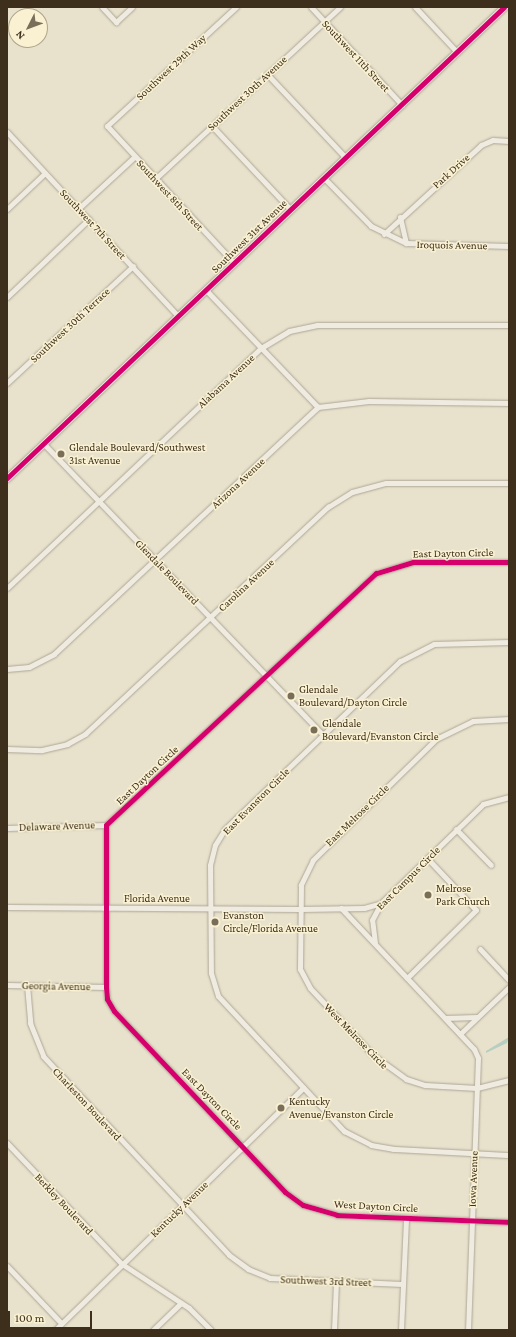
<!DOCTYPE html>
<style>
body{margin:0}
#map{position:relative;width:516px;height:1337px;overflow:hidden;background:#e8e2cc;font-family:"Crimson Pro",serif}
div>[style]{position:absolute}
.water>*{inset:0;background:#b8cec2}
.roads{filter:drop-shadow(0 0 1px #ada696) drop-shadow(0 0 1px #ada696)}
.minor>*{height:5px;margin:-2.5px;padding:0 2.5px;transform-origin:2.5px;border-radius:2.5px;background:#efebe0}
.secondary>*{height:7px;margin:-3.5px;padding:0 3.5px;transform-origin:3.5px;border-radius:3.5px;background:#efebe0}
.cycleway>*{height:5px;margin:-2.5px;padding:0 2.5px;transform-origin:2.5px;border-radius:2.5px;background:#d6006c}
.dots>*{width:11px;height:11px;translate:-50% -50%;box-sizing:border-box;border:2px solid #faf1d2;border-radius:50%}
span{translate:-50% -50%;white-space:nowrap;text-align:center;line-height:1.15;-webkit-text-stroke:3px #faf1d2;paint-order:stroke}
.street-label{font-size:11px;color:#3d2f1c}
.poi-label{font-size:11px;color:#3d2f1c}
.left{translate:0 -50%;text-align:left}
.frame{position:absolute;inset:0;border:8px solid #3d2f1c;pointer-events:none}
.north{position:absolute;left:8px;top:8px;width:40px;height:40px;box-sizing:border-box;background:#faf1d2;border:1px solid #aea389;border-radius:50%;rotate:228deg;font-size:11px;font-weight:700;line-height:16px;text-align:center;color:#3d2f1c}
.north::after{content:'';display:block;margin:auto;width:14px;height:18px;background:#796e5a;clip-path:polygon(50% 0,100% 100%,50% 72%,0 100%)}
.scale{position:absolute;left:8px;top:1311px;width:84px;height:18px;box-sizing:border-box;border:2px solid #3d2f1c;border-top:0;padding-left:5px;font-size:12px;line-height:14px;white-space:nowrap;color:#3d2f1c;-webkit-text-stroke:3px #faf1d2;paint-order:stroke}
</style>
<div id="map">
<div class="water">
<i style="clip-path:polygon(509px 1037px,507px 1043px,486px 1053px,486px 1051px)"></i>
</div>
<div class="roads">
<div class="minor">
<i style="left:102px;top:7px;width:21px;rotate:47deg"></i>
<i style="left:116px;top:22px;width:22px;rotate:-43deg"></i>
<i style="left:311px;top:7px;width:134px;rotate:47.1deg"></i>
<i style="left:415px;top:7px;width:62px;rotate:47deg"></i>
<i style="left:267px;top:74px;width:115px;rotate:46.8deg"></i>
<i style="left:212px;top:126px;width:115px;rotate:46.8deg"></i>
<i style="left:7px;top:132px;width:251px;rotate:47.1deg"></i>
<i style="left:324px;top:178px;width:67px;rotate:45.6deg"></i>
<i style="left:371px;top:226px;width:39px;rotate:26deg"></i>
<i style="left:406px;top:243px;width:103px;rotate:1.7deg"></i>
<i style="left:155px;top:179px;width:253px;rotate:-42.9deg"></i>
<i style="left:79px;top:208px;width:75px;rotate:-42.8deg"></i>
<i style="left:7px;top:209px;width:52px;rotate:-43.5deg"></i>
<i style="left:400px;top:217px;width:27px;rotate:77deg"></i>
<i style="left:384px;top:234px;width:132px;rotate:-42.5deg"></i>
<i style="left:481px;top:145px;width:13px;rotate:-23deg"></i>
<i style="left:493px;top:140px;width:16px;rotate:4deg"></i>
<i style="left:234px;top:263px;width:187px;rotate:-132.8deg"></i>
<i style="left:107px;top:126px;width:176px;rotate:-42.7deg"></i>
<i style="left:206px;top:290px;width:162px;rotate:46.3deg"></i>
<i style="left:7px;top:297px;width:113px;rotate:-43.6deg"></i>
<i style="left:7px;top:383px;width:172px;rotate:-42.9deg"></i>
<i style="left:44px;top:444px;width:403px;rotate:46.2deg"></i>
<i style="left:509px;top:562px;width:96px;rotate:180deg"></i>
<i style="left:413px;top:562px;width:39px;rotate:163deg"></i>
<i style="left:376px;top:573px;width:369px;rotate:137deg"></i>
<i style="left:106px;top:825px;width:162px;rotate:90deg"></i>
<i style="left:106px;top:987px;width:12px;rotate:85deg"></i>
<i style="left:107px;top:999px;width:14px;rotate:60deg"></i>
<i style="left:114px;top:1011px;width:249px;rotate:46.6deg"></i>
<i style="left:285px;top:1192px;width:22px;rotate:36deg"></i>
<i style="left:303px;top:1205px;width:35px;rotate:16deg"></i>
<i style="left:337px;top:1215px;width:172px;rotate:2.3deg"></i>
<i style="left:7px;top:588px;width:349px;rotate:-43.4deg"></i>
<i style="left:261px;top:348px;width:33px;rotate:-31deg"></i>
<i style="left:289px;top:331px;width:29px;rotate:-12deg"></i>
<i style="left:317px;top:325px;width:192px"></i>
<i style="left:509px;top:642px;width:75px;rotate:178.5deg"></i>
<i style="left:434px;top:644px;width:38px;rotate:153deg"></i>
<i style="left:400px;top:661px;width:243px;rotate:136.2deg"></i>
<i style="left:225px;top:829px;width:19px;rotate:122deg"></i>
<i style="left:215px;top:845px;width:21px;rotate:104deg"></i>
<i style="left:210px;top:865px;width:108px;rotate:89.5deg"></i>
<i style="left:211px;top:973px;width:24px;rotate:73deg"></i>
<i style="left:218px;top:996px;width:185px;rotate:47deg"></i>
<i style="left:344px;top:1131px;width:30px;rotate:27deg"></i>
<i style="left:371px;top:1145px;width:22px;rotate:10deg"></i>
<i style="left:393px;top:1149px;width:116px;rotate:3deg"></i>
<i style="left:7px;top:669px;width:22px;rotate:-5deg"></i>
<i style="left:29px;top:667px;width:28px;rotate:-27deg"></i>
<i style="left:54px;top:654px;width:362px;rotate:-43.1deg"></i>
<i style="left:318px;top:407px;width:51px;rotate:-6.7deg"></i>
<i style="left:369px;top:401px;width:140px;rotate:0.8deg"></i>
<i style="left:509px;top:719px;width:36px;rotate:177deg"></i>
<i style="left:473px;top:721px;width:41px;rotate:154.1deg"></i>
<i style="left:436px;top:739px;width:173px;rotate:135.5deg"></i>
<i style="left:313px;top:860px;width:28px;rotate:116deg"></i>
<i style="left:301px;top:885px;width:84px;rotate:90.7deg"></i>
<i style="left:300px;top:969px;width:21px;rotate:62deg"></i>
<i style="left:310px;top:988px;width:92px;rotate:46.8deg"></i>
<i style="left:373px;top:1055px;width:41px;rotate:36deg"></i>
<i style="left:406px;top:1079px;width:20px;rotate:18deg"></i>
<i style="left:425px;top:1085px;width:52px;rotate:3.3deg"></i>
<i style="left:477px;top:1088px;width:33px;rotate:-14deg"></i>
<i style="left:7px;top:749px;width:35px;rotate:2deg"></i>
<i style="left:42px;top:750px;width:26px;rotate:-13deg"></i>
<i style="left:67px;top:744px;width:21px;rotate:-29deg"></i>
<i style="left:85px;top:734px;width:333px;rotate:-43.1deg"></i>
<i style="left:328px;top:507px;width:28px;rotate:-32deg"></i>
<i style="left:352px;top:492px;width:35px;rotate:-15deg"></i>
<i style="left:386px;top:483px;width:123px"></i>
<i style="left:7px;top:828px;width:99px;rotate:-1.7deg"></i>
<i style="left:456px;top:829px;width:50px;rotate:45.8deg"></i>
<i style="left:7px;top:907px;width:293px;rotate:0.4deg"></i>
<i style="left:300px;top:909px;width:64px;rotate:-0.9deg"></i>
<i style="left:364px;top:908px;width:18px;rotate:-16deg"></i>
<i style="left:341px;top:908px;width:194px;rotate:46.7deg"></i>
<i style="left:474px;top:1049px;width:10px;rotate:66deg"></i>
<i style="left:478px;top:1058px;width:272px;rotate:92.1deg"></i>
<i style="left:375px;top:943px;width:23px;rotate:-97deg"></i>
<i style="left:372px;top:920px;width:19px;rotate:-62deg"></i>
<i style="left:381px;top:903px;width:142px;rotate:-44.1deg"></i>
<i style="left:483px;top:804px;width:27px;rotate:-15deg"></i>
<i style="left:480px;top:949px;width:42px;rotate:46.9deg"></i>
<i style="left:407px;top:978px;width:97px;rotate:-44.6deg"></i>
<i style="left:476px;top:910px;width:71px;rotate:-133.3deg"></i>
<i style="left:7px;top:985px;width:99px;rotate:1.2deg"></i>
<i style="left:27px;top:985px;width:38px;rotate:85deg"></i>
<i style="left:30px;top:1023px;width:35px;rotate:68deg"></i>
<i style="left:43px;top:1056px;width:272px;rotate:46.9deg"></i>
<i style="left:229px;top:1255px;width:24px;rotate:36deg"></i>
<i style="left:248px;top:1269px;width:24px;rotate:22deg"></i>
<i style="left:270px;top:1278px;width:132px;rotate:2.6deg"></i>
<i style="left:445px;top:1018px;width:32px;rotate:-2deg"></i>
<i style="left:460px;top:1034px;width:68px;rotate:-43.8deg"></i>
<i style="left:7px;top:1143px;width:167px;rotate:46.5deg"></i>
<i style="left:122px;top:1264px;width:80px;rotate:33.3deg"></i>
<i style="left:189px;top:1308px;width:31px;rotate:45deg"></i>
<i style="left:7px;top:1266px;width:79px;rotate:46.5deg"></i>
<i style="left:55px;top:1330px;width:347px;rotate:-44.3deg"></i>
<i style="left:153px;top:1330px;width:39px;rotate:-44deg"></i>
<i style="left:334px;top:1330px;width:48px;rotate:-87.6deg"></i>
<i style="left:401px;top:1330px;width:111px;rotate:-87.4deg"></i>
</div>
<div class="secondary">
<i style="left:7px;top:478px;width:685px;rotate:-43.46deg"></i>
</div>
</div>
<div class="cycleway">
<i style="left:7px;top:478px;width:685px;rotate:-43.46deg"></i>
<i style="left:509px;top:562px;width:96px;rotate:180deg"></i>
<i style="left:413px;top:562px;width:39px;rotate:163deg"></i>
<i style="left:376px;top:573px;width:369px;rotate:137deg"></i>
<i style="left:106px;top:825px;width:162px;rotate:90deg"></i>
<i style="left:106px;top:987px;width:12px;rotate:85deg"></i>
<i style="left:107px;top:999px;width:14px;rotate:60deg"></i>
<i style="left:114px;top:1011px;width:249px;rotate:46.6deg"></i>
<i style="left:285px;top:1192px;width:22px;rotate:36deg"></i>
<i style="left:303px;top:1205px;width:35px;rotate:16deg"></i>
<i style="left:337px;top:1215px;width:172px;rotate:2.3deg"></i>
</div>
<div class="dots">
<i style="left:61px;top:454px;background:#796e5a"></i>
<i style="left:291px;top:696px;background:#796e5a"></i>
<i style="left:314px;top:730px;background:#796e5a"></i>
<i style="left:428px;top:895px;background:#796e5a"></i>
<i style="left:215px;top:922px;background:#796e5a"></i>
<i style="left:281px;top:1108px;background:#796e5a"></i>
</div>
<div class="street-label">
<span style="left:356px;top:56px;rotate:47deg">Southwest 11th Street</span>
<span style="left:171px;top:67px;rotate:-43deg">Southwest 29th Way</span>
<span style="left:247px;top:93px;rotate:-43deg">Southwest 30th Avenue</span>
<span style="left:451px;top:171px;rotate:-42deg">Park Drive</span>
<span style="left:170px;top:195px;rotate:47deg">Southwest 8th Street</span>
<span style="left:93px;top:224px;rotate:47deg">Southwest 7th Street</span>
<span style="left:249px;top:236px;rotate:-44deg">Southwest 31st Avenue</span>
<span style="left:452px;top:245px;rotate:1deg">Iroquois Avenue</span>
<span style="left:70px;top:325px;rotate:-43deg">Southwest 30th Terrace</span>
<span style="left:226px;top:381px;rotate:-43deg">Alabama Avenue</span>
<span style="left:238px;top:483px;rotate:-43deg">Arizona Avenue</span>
<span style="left:453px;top:553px;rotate:-1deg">East Dayton Circle</span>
<span style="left:167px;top:572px;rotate:46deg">Glendale Boulevard</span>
<span style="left:246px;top:585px;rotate:-43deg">Carolina Avenue</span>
<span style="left:147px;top:775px;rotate:-43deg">East Dayton Circle</span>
<span style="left:256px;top:801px;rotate:-45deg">East Evanston Circle</span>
<span style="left:357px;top:815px;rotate:-44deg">East Melrose Circle</span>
<span style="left:57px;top:826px;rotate:-2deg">Delaware Avenue</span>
<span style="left:408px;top:878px;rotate:-45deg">East Campus Circle</span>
<span style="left:157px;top:898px">Florida Avenue</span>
<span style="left:56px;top:986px;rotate:1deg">Georgia Avenue</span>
<span style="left:356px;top:1036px;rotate:46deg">West Melrose Circle</span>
<span style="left:212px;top:1099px;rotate:46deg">East Dayton Circle</span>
<span style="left:87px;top:1104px;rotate:47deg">Charleston Boulevard</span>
<span style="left:473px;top:1179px;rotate:-88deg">Iowa Avenue</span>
<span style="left:64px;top:1204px;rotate:47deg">Berkley Boulevard</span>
<span style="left:376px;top:1206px;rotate:3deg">West Dayton Circle</span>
<span style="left:179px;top:1209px;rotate:-44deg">Kentucky Avenue</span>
<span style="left:326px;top:1281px;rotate:2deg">Southwest 3rd Street</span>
</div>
<div class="poi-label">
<span class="left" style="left:69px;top:454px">Glendale Boulevard/Southwest<br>31st Avenue</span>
<span class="left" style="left:299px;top:696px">Glendale<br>Boulevard/Dayton Circle</span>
<span class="left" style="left:322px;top:730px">Glendale<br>Boulevard/Evanston Circle</span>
<span class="left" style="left:436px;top:895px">Melrose<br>Park Church</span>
<span class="left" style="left:223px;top:922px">Evanston<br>Circle/Florida Avenue</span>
<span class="left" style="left:289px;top:1108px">Kentucky<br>Avenue/Evanston Circle</span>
</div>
<div class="frame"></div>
<div class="north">N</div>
<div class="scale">100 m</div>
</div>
